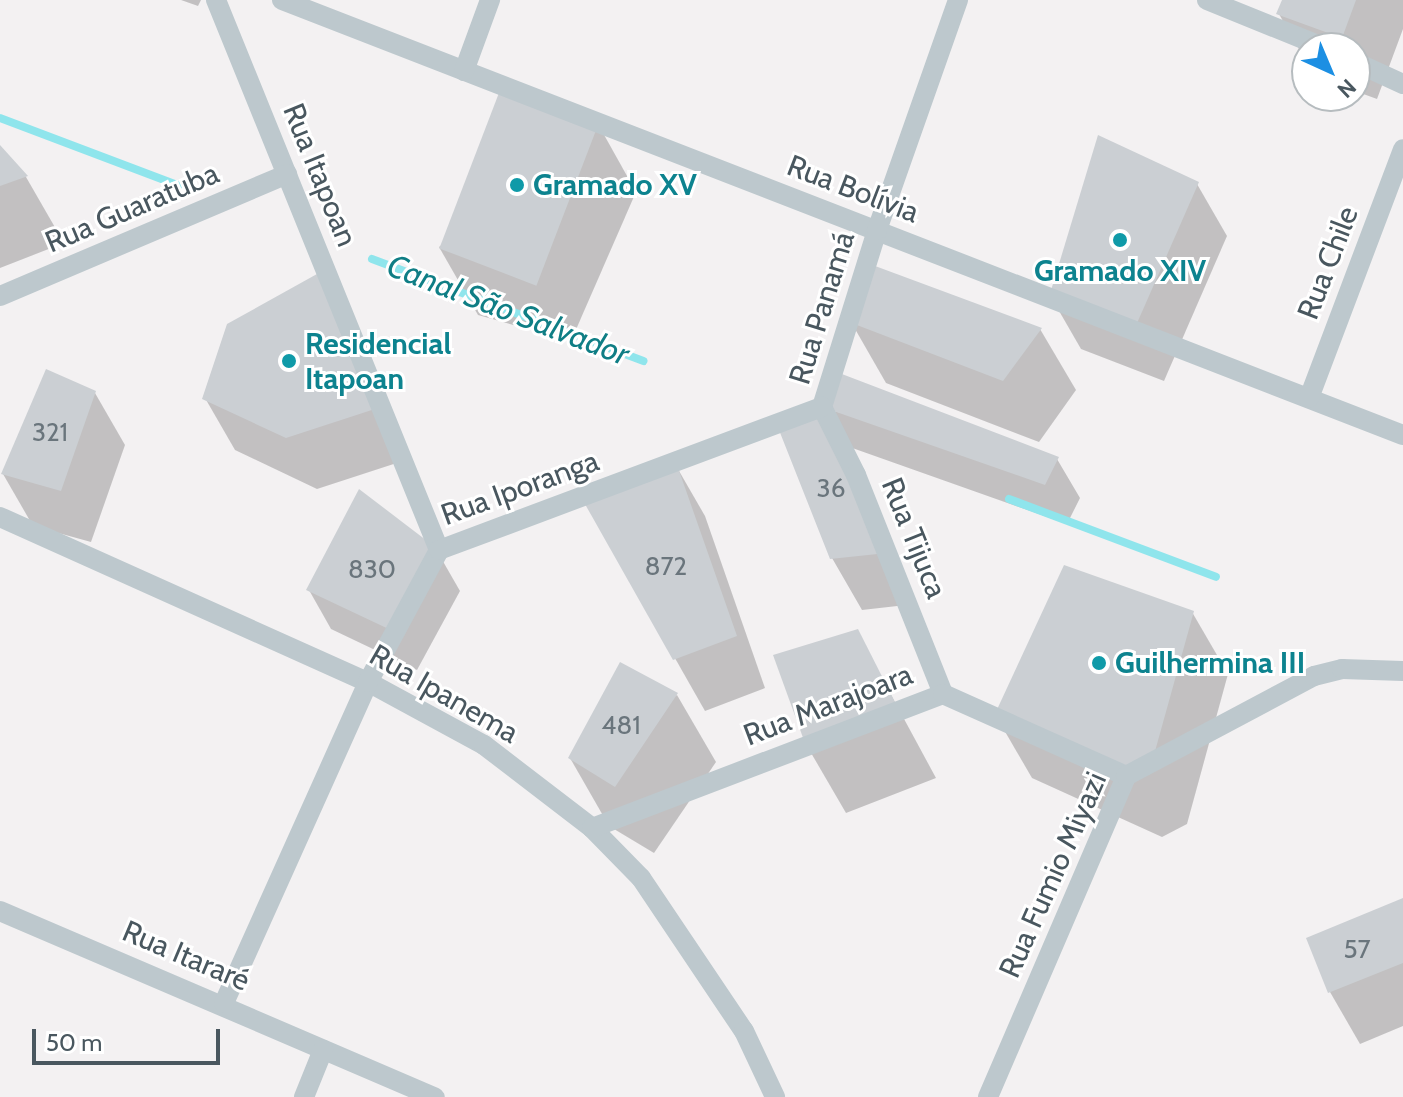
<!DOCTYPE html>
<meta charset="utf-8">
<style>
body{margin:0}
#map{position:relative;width:1403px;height:1097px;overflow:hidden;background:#f3f1f2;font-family:Cabin,sans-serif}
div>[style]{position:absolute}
.shadow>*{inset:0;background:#0003}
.stream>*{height:8px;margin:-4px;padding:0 4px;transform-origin:4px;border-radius:4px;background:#8fe5ec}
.building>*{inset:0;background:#cbcfd3;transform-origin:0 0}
.minor>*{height:20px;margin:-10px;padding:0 10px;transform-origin:10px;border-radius:10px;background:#bdc8cd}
.dots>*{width:22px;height:22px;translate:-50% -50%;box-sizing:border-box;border:4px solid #fff;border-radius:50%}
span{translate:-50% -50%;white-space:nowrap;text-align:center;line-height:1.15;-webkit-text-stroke:6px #fff;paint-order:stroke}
.number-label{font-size:26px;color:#6a757c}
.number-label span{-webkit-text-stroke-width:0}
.street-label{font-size:30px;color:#49575f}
.culture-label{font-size:30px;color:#0d838f;font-weight:700}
.left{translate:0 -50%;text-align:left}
.water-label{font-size:32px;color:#0f7e85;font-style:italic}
.north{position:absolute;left:1291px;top:32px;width:80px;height:80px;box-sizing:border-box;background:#fff;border:2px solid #b6bcbf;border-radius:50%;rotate:136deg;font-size:22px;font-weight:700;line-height:32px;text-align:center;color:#49575f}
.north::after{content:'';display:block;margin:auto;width:28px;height:36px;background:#1c8fe3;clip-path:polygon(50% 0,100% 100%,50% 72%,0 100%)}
.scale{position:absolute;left:32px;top:1029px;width:188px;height:36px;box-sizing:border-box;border:4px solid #49575f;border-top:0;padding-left:10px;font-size:24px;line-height:28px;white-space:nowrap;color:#49575f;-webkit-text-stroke:6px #fff;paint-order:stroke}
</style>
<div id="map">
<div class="shadow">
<i style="clip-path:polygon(181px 0,201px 0,198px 6px)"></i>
<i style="clip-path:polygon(1284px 0,1403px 0,1403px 29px,1377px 99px,1355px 91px,1355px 48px,1307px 48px,1307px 63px,1279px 14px)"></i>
<i style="clip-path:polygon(598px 124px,636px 192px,571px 341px,478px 315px,439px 247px)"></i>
<i style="clip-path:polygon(0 148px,26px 177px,64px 243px,0 268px)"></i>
<i style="clip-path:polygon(1197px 184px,1227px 236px,1164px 381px,1081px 349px,1051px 297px)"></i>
<i style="clip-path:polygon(851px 322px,1040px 329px,1076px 390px,1039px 442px,886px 383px)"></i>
<i style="clip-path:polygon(355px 323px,409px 459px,317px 489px,235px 450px,205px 398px)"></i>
<i style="clip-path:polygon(95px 393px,125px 445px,91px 542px,33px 526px,3px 474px)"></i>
<i style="clip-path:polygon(824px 409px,1057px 459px,1080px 498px,1067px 524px,841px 444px,915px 604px,862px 610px,832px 558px)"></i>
<i style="clip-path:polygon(675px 464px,705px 516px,765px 688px,705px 711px,584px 498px)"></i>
<i style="clip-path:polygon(437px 551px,460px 591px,417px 670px,331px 629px,309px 590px)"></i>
<i style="clip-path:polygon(1192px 612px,1228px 674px,1187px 824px,1162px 837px,1032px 778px,996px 716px)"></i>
<i style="clip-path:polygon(857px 632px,936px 778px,846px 813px,807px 746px)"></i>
<i style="clip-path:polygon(677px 695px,716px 762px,654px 853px,609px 826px,570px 758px)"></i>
<i style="clip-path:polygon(1403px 900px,1403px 1026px,1360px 1044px,1330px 992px,1308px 939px)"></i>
</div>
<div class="stream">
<i style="left:0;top:118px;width:198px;rotate:20.7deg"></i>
<i style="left:372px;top:259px;width:290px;rotate:20.6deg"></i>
<i style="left:1009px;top:499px;width:221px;rotate:20.6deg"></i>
</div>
<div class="building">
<i style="clip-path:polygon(1282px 0,1356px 0,1342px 38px,1276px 14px)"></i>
<i style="left:502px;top:85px;width:104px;height:175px;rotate:21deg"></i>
<i style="clip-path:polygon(1098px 135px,1199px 182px,1134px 330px,1049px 297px)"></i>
<i style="clip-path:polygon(0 145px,28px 176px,0 186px)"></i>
<i style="clip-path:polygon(867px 263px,1042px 328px,1003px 381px,849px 322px)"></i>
<i style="clip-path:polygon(326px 269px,381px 407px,286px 438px,202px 399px,227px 324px)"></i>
<i style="clip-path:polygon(46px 369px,96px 391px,61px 491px,1px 474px)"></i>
<i style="clip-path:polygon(834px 371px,1059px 457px,1045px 485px,822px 407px,887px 553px,830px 559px,777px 425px,822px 407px)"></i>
<i style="clip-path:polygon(676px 462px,737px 636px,673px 660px,581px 497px)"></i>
<i style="clip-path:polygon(359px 489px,439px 550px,395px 632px,306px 590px)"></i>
<i style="clip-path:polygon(1064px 565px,1194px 611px,1152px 762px,1126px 776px,994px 716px)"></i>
<i style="clip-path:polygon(858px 629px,899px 710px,806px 746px,773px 655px)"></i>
<i style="clip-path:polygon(620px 662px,678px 693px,615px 787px,568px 758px)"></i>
<i style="clip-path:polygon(1403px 898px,1403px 963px,1328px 993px,1306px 938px)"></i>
</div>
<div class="minor">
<i style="left:216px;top:0;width:593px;rotate:67.93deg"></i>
<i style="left:282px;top:0;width:1202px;rotate:21.21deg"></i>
<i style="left:1207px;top:0;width:127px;rotate:22.1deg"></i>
<i style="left:1355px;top:62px;width:53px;rotate:24.6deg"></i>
<i style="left:464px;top:71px;width:76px;rotate:-69.9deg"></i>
<i style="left:0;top:296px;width:312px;rotate:-23deg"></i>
<i style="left:1309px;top:398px;width:266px;rotate:-69.3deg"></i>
<i style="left:822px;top:407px;width:185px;rotate:-72.7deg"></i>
<i style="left:877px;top:230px;width:244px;rotate:-70.6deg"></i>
<i style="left:822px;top:407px;width:76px;rotate:63.4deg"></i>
<i style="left:856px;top:475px;width:236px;rotate:68.3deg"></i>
<i style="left:0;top:517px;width:403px;rotate:24.2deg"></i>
<i style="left:368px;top:682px;width:132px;rotate:28.5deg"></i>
<i style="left:484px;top:745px;width:136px;rotate:37.5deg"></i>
<i style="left:592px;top:828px;width:70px;rotate:45.6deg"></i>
<i style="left:641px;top:878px;width:184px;rotate:56.1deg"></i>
<i style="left:744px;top:1031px;width:73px;rotate:64.8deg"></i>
<i style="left:592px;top:828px;width:376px;rotate:-20.9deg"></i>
<i style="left:943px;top:694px;width:201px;rotate:24.1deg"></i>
<i style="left:0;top:911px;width:473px;rotate:23.2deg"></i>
<i style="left:224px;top:1003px;width:352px;rotate:-65.8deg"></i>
<i style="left:368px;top:682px;width:150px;rotate:-61.7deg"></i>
<i style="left:439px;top:550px;width:409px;rotate:-20.5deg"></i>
<i style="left:304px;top:1097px;width:51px;rotate:-68deg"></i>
<i style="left:988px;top:1097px;width:349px;rotate:-66.7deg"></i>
<i style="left:1126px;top:776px;width:213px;rotate:-28deg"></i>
<i style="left:1314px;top:676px;width:29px;rotate:-14deg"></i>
<i style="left:1342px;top:669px;width:61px;rotate:1.9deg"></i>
</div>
<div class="dots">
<i style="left:517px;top:185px;background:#0f9aa8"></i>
<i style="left:1120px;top:240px;background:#0f9aa8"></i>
<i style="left:289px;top:361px;background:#0f9aa8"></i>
<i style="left:1099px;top:663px;background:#0f9aa8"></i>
</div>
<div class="number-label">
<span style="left:50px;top:433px">321</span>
<span style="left:831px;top:489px">36</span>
<span style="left:666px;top:567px">872</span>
<span style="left:372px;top:570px">830</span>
<span style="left:621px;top:726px">481</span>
<span style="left:1357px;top:950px">57</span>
</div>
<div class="street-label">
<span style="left:320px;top:175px;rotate:68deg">Rua Itapoan</span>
<span style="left:853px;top:189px;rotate:21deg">Rua Bolívia</span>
<span style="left:132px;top:208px;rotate:-23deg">Rua Guaratuba</span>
<span style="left:1328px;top:263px;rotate:-69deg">Rua Chile</span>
<span style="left:822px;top:308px;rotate:-73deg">Rua Panamá</span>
<span style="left:520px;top:488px;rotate:-20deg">Rua Iporanga</span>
<span style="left:914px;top:538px;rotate:68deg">Rua Tijuca</span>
<span style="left:444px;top:694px;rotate:30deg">Rua Ipanema</span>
<span style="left:828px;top:705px;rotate:-21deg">Rua Marajoara</span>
<span style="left:1053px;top:875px;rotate:-66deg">Rua Fumio Miyazi</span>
<span style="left:186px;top:956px;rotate:23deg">Rua Itararé</span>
</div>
<div class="culture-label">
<span class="left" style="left:533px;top:185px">Gramado XV</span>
<span style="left:1120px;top:271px">Gramado XIV</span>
<span class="left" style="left:305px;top:361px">Residencial<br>Itapoan</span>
<span class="left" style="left:1115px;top:663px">Guilhermina III</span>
</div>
<div class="water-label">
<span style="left:508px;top:310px;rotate:21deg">Canal São Salvador</span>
</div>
<div class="north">N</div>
<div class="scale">50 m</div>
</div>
